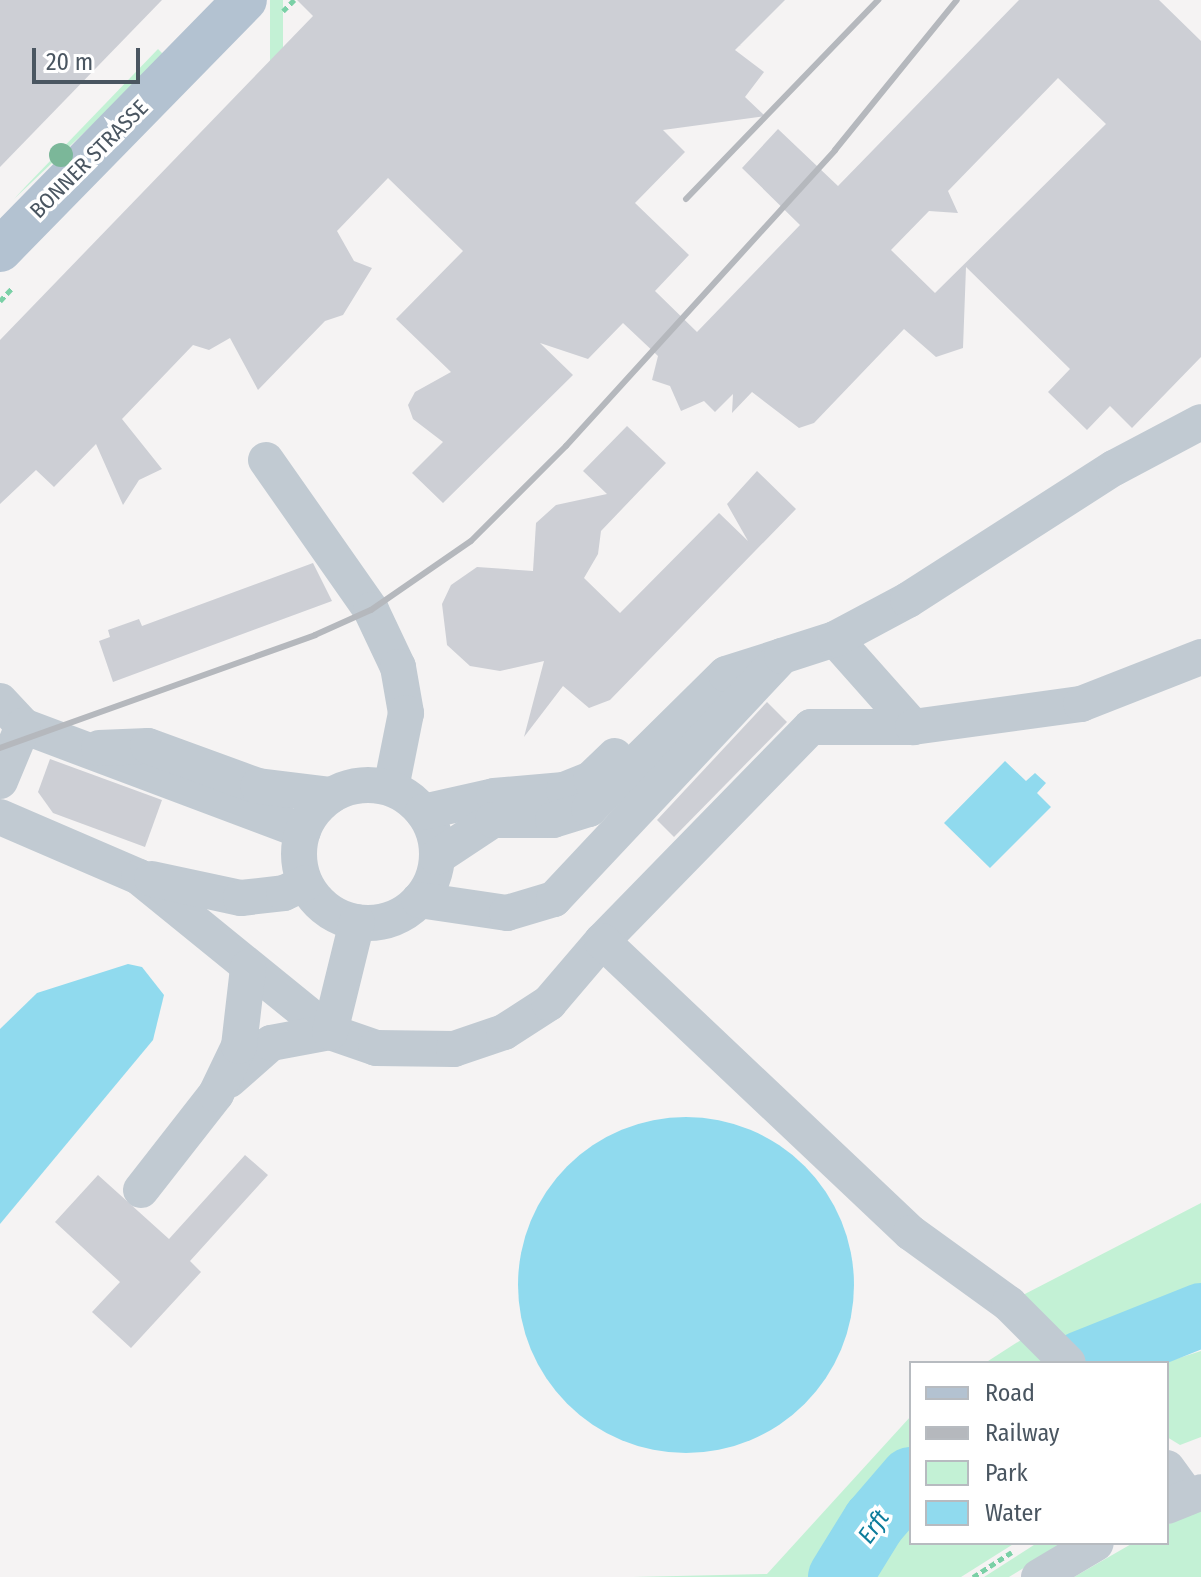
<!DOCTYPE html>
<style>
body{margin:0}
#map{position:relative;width:1201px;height:1577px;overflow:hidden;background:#f5f3f3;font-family:"Fira Sans Condensed",sans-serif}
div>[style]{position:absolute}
.green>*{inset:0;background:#c3f1d5;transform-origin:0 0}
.water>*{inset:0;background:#90daee}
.round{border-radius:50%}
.river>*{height:64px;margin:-32px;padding:0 32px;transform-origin:32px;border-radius:32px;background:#90daee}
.building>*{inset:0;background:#cdcfd5}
.path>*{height:5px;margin-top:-2.5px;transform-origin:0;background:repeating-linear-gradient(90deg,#7ad0a6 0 6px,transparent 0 10px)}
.minor>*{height:36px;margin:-18px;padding:0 18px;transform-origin:18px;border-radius:18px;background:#c1cad2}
.minor>.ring{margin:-18px;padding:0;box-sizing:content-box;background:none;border:36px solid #c1cad2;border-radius:50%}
.major>*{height:44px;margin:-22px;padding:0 22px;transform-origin:22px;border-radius:22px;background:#b3c2d1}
.rail>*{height:6px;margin:-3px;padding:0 3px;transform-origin:3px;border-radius:3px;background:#b5b8bd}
.trees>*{width:24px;height:24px;margin:-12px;border-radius:50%;background:#7bb799}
span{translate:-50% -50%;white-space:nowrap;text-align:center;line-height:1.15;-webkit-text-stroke:7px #fff;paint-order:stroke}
.street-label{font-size:22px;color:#4a5661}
.water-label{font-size:24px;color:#0c7c9b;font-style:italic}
.legend{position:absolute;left:909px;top:1361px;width:260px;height:184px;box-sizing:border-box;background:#fff;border:2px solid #b7bbc0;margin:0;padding:10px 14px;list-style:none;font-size:24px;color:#4a5661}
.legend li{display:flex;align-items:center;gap:16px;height:40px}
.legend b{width:40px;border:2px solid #b7bbc0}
.scale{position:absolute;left:32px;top:48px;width:108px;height:36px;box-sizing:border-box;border:4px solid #4a5661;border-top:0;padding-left:10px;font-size:24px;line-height:28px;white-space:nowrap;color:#4a5661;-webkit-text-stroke:6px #fff;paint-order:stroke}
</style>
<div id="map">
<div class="green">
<i style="left:270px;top:0;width:13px;height:167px"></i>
<i style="clip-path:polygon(158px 49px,165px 56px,14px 199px,26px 186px)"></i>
<i style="clip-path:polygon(1201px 1203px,1201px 1300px,1115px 1326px,1072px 1351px,1021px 1296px)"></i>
<i style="clip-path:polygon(1024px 1338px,1051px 1363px,985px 1363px)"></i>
<i style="clip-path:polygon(1201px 1351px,1201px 1437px,1180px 1445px,1167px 1437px,1163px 1363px)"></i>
<i style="clip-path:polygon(911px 1416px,911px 1463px,862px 1518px,823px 1577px,633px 1577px,767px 1574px)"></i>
<i style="clip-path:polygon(911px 1494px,911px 1543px,1015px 1543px,961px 1577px,855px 1577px)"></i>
<i style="clip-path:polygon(1201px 1510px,1201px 1577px,1074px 1577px,1133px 1543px,1167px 1543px,1167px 1525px)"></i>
<i style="clip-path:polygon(1037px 1543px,1064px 1543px,1009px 1577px,984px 1577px)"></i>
</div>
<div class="water">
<i style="clip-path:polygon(1005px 761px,1026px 781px,1035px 773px,1046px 783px,1037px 793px,1051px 807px,990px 868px,944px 823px)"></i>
<i style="clip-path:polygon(128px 964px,142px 967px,164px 995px,153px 1040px,0 1224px,0 1029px,37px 993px)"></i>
<i class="round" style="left:518px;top:1117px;width:336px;height:336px"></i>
</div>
<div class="river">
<i style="left:1081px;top:1363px;width:129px;rotate:-21.8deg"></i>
<i style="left:840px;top:1577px;width:65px;rotate:-58.3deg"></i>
<i style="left:874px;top:1522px;width:57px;rotate:-49.3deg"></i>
</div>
<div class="building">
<i style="clip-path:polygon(0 0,162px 0,0 167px)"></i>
<i style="clip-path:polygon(evenodd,297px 0,785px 0,735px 50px,764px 72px,745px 97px,765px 116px,663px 130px,685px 152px,635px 203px,689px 255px,655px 291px,697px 332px,800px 225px,742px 168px,778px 129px,838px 186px,1019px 0,1159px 0,1201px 41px,1201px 357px,1132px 428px,1110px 406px,1087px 430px,1048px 392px,1070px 369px,966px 267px,963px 348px,936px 357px,904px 329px,814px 423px,799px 428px,752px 392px,732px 413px,733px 394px,715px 412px,704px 401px,681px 411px,670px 386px,652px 380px,658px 356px,623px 323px,588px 359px,540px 343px,573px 375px,443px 503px,412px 473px,443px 442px,413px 419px,408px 405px,415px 392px,451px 372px,396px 319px,463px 251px,388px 178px,337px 231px,354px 261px,372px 268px,343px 315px,325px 321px,258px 390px,230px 338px,209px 350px,193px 345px,122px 419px,162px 469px,139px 480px,123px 505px,96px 444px,54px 487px,36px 470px,0 504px,0 340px,313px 16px,297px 0,1058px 78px,1106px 124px,935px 293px,891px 250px,929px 211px,958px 213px,948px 191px,1058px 78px)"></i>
<i style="clip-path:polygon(627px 426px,666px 463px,601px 531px,598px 554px,584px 578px,620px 613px,719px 513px,748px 541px,727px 504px,757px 471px,796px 509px,610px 700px,589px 708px,563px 686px,524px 737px,544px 661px,500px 671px,470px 666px,447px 645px,442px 604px,451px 585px,477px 567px,533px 571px,536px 523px,556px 505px,607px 494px,583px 471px)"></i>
<i style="clip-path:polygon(313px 563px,332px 601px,113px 682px,99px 641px,110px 637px,108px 630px,139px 619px,142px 626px)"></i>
<i style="clip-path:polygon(767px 702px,787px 722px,674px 837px,657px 820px)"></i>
<i style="clip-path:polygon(50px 759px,162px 800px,145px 847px,53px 813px,38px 792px)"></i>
<i style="clip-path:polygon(245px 1155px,268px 1175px,190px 1261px,201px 1272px,131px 1348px,92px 1312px,120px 1282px,55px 1222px,98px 1175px,169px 1239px)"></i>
</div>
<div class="path">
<i style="left:283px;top:11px;width:16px;rotate:-45deg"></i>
<i style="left:0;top:301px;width:19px;rotate:-47deg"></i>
<i style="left:973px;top:1577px;width:46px;rotate:-32.7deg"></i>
</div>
<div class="minor">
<i style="left:266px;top:460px;width:183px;rotate:55deg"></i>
<i style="left:371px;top:610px;width:63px;rotate:64.7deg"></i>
<i style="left:398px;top:667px;width:47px;rotate:80.1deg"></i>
<i style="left:406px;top:713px;width:76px;rotate:101.3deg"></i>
<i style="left:835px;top:639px;width:118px;rotate:48.4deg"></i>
<i style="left:0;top:701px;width:34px;rotate:47deg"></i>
<i style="left:23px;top:726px;width:299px;rotate:20.6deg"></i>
<i style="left:99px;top:748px;width:49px;rotate:-2.3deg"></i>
<i style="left:148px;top:746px;width:117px;rotate:20deg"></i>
<i style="left:258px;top:786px;width:74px;rotate:7deg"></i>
<i style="left:0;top:781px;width:60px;rotate:-67.3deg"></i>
<i class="ring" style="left:299px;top:785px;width:102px;height:102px"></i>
<i style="left:423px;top:812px;width:73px;rotate:-12.7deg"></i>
<i style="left:494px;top:796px;width:70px;rotate:-4.9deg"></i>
<i style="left:564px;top:790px;width:29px;rotate:-22deg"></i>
<i style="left:591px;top:779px;width:33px;rotate:-44deg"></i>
<i style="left:0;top:817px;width:151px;rotate:23.3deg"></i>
<i style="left:139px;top:877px;width:246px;rotate:39.1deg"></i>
<i style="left:330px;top:1032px;width:49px;rotate:19.2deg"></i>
<i style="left:376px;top:1048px;width:78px;rotate:0.7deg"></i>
<i style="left:454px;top:1049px;width:53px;rotate:-18.8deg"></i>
<i style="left:504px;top:1032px;width:54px;rotate:-32.8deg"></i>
<i style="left:549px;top:1003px;width:82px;rotate:-49.5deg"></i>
<i style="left:602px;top:941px;width:299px;rotate:-45.7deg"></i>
<i style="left:811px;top:727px;width:102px"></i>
<i style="left:913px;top:727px;width:170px;rotate:-7.8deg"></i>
<i style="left:1081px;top:704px;width:129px;rotate:-21.4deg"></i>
<i style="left:437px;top:857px;width:67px;rotate:-33.5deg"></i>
<i style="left:493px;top:820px;width:60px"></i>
<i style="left:553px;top:820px;width:38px;rotate:-17deg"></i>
<i style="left:589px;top:809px;width:192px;rotate:-44.6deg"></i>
<i style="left:726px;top:674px;width:59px;rotate:-17.8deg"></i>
<i style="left:152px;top:879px;width:91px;rotate:12.1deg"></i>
<i style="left:241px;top:898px;width:43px;rotate:-6.6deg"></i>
<i style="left:284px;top:893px;width:23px;rotate:-25deg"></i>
<i style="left:419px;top:900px;width:89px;rotate:8.4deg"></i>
<i style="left:507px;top:913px;width:49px;rotate:-16.6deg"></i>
<i style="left:554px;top:899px;width:333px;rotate:-46.8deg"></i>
<i style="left:782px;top:656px;width:56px;rotate:-17.8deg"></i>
<i style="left:835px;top:639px;width:83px;rotate:-28.1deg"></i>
<i style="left:908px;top:600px;width:245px;rotate:-32.7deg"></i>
<i style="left:1114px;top:468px;width:98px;rotate:-27.9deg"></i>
<i style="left:602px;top:941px;width:425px;rotate:43.4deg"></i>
<i style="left:911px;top:1233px;width:121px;rotate:35.9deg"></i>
<i style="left:1009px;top:1304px;width:83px;rotate:45deg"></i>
<i style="left:229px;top:1080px;width:56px;rotate:-41.4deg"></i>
<i style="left:271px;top:1043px;width:60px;rotate:-10.6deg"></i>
<i style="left:330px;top:1032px;width:113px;rotate:-76.2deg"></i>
<i style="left:141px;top:1190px;width:122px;rotate:-52deg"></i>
<i style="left:216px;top:1094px;width:53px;rotate:-64.4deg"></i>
<i style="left:239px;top:1046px;width:79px;rotate:-83.4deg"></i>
<i style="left:1167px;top:1468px;width:36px;rotate:54deg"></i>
<i style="left:1167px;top:1506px;width:37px;rotate:-22deg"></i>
<i style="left:1039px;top:1577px;width:66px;rotate:-30.8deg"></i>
</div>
<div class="major">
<i style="left:0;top:250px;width:350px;rotate:-45.6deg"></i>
</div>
<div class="rail">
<i style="left:686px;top:199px;width:277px;rotate:-46deg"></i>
<i style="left:0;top:748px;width:335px;rotate:-19.7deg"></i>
<i style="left:315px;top:635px;width:61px;rotate:-24.1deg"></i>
<i style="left:371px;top:610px;width:121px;rotate:-34.6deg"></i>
<i style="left:471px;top:541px;width:134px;rotate:-45deg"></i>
<i style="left:566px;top:446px;width:400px;rotate:-47.7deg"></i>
<i style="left:835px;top:150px;width:193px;rotate:-50.9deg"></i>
</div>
<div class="trees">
<i style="left:61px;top:155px"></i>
</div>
<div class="street-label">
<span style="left:89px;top:159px;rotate:-45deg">BONNER STRASSE</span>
</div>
<div class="water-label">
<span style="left:874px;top:1527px;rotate:-54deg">Erft</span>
</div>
<ul class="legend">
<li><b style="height:10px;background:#b3c2d1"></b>Road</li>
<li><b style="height:10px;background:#b5b8bd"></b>Railway</li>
<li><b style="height:22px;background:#c3f1d5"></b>Park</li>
<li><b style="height:22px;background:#90daee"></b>Water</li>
</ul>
<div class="scale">20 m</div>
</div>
